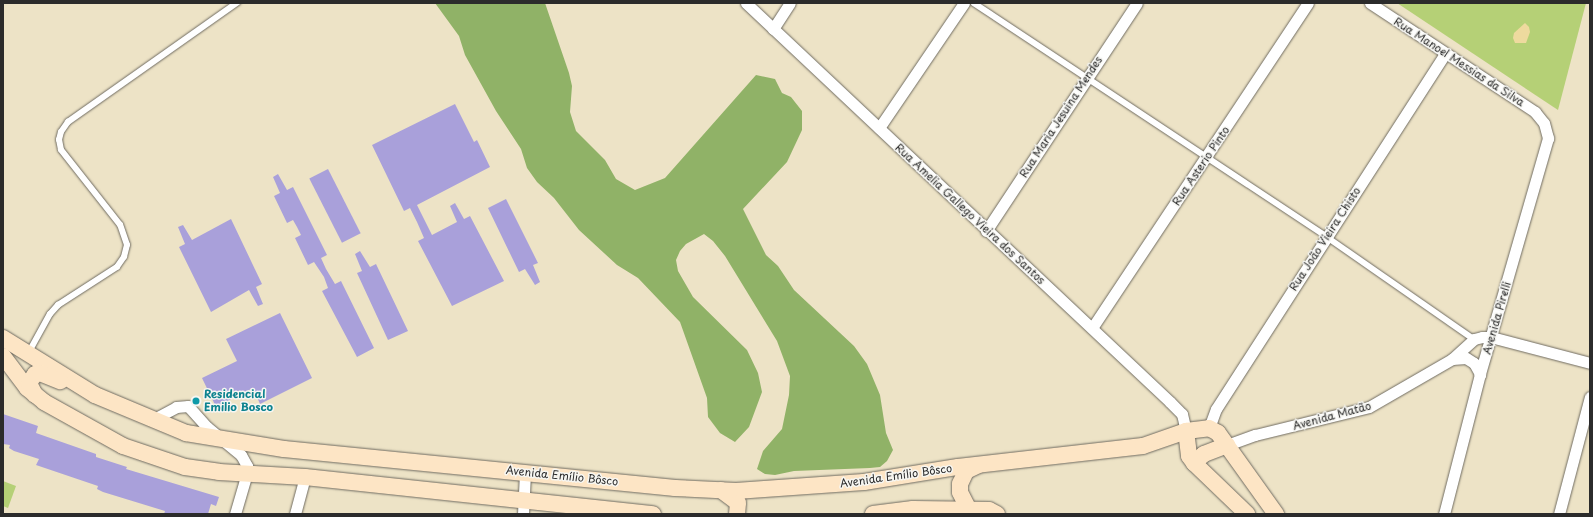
<!DOCTYPE html>
<meta charset="utf-8">
<style>
body{margin:0}
#map{position:relative;width:1593px;height:517px;overflow:hidden;background:#ede3c6;font-family:"Playpen Sans",sans-serif}
div>[style]{position:absolute}
.green>*{inset:0;background:#b5d076}
.forest>*{inset:0;background:#90b267}
.sand>*{inset:0;background:#eeda9e}
.building>*{inset:0;background:#a9a0da;transform-origin:0 0}
.roads{filter:drop-shadow(0 0 1px #6f6b61) drop-shadow(0 0 1px #6f6b61)}
.service>*{height:5.5px;margin:-2.75px;padding:0 2.75px;transform-origin:2.75px;border-radius:2.75px;background:#fff}
.minor>*{height:11px;margin:-5.5px;padding:0 5.5px;transform-origin:5.5px;border-radius:5.5px;background:#fff}
.secondary>*{height:16px;margin:-8px;padding:0 8px;transform-origin:8px;border-radius:8px;background:#fde5c5}
.dots>*{width:11px;height:11px;translate:-50% -50%;box-sizing:border-box;border:2px solid #f6f6f2;border-radius:50%}
span{translate:-50% -50%;white-space:nowrap;text-align:center;line-height:1.15;-webkit-text-stroke:3px #f6f6f2;paint-order:stroke}
.street-label{font-size:11px;color:#2b2b2b}
.culture-label{font-size:11px;color:#0d838f;font-weight:700}
.left{translate:0 -50%;text-align:left}
.frame{position:absolute;inset:0;border:4px solid #2b2b2b;pointer-events:none}
</style>
<div id="map">
<div class="green">
<i style="clip-path:polygon(1397px 3px,1586px 3px,1558px 110px)"></i>
<i style="clip-path:polygon(3px 481px,16px 486px,8px 508px,3px 506px)"></i>
</div>
<div class="forest">
<i style="clip-path:polygon(435px 3px,545px 3px,569px 73px,572px 86px,570px 112px,576px 131px,605px 160px,616px 179px,635px 190px,665px 178px,756px 75px,775px 79px,782px 93px,791px 97px,802px 111px,802px 130px,787px 162px,743px 209px,766px 255px,778px 266px,794px 290px,854px 346px,867px 364px,880px 395px,886px 433px,893px 450px,887px 461px,880px 467px,870px 468px,794px 471px,775px 475px,765px 474px,757px 469px,763px 451px,782px 429px,789px 395px,790px 376px,777px 341px,725px 256px,713px 241px,704px 234px,686px 244px,680px 251px,676px 260px,678px 271px,693px 297px,747px 350px,758px 373px,762px 392px,749px 427px,735px 442px,720px 433px,708px 417px,707px 398px,680px 322px,638px 278px,617px 265px,579px 230px,554px 198px,537px 182px,527px 168px,521px 149px,496px 111px,465px 55px,459px 36px)"></i>
</div>
<div class="sand">
<i style="clip-path:polygon(1525px 23px,1529px 27px,1530px 32px,1526px 43px,1515px 43px,1513px 38px,1514px 33px)"></i>
</div>
<div class="building">
<i style="clip-path:polygon(455px 104px,474px 142px,477px 140px,490px 167px,417px 205px,432px 235px,457px 222px,450px 206px,455px 203px,464px 219px,470px 216px,504px 281px,452px 306px,418px 241px,424px 238px,417px 222px,410px 208px,404px 211px,372px 145px)"></i>
<i style="left:328px;top:169px;width:72px;height:21px;rotate:63deg"></i>
<i style="clip-path:polygon(278px 174px,287px 190px,293px 187px,327px 255px,321px 258px,326px 269px,335px 284px,341px 281px,374px 348px,357px 357px,322px 291px,328px 288px,324px 277px,314px 262px,308px 265px,295px 238px,301px 235px,297px 227px,293px 220px,287px 223px,274px 196px,280px 193px,273px 177px)"></i>
<i style="clip-path:polygon(506px 199px,538px 263px,533px 265px,540px 282px,535px 285px,525px 269px,519px 272px,488px 208px)"></i>
<i style="clip-path:polygon(231px 219px,262px 284px,256px 287px,263px 304px,258px 306px,249px 290px,211px 312px,179px 247px,185px 244px,178px 227px,183px 225px,192px 240px)"></i>
<i style="clip-path:polygon(360px 251px,370px 267px,376px 264px,408px 331px,388px 340px,357px 273px,362px 271px,355px 254px)"></i>
<i style="clip-path:polygon(280px 313px,312px 378px,260px 404px,253px 388px,216px 407px,202px 378px,237px 361px,226px 339px)"></i>
<i style="clip-path:polygon(3px 414px,38px 426px,36px 433px,96px 454px,96px 457px,127px 467px,126px 469px,219px 497px,216px 506px,211px 504px,208px 514px,164px 514px,165px 511px,103px 492px,97px 489px,98px 486px,36px 465px,39px 459px,14px 451px,9px 448px,10px 445px,3px 444px)"></i>
</div>
<div class="roads">
<div class="service">
<i style="left:974px;top:3px;width:424px;rotate:33.5deg"></i>
<i style="left:1327px;top:237px;width:179px;rotate:34.8deg"></i>
<i style="left:29px;top:352px;width:43px;rotate:-61.1deg"></i>
<i style="left:50px;top:314px;width:12px;rotate:-48deg"></i>
<i style="left:58px;top:305px;width:70px;rotate:-32.8deg"></i>
<i style="left:117px;top:267px;width:12px;rotate:-55deg"></i>
<i style="left:124px;top:257px;width:12px;rotate:-76deg"></i>
<i style="left:127px;top:245px;width:21px;rotate:-109deg"></i>
<i style="left:120px;top:225px;width:95px;rotate:-128.2deg"></i>
<i style="left:61px;top:150px;width:10px;rotate:-101deg"></i>
<i style="left:59px;top:140px;width:8px;rotate:-76deg"></i>
<i style="left:61px;top:132px;width:12px;rotate:-55deg"></i>
<i style="left:68px;top:122px;width:207px;rotate:-35.2deg"></i>
</div>
<div class="minor">
<i style="left:746px;top:3px;width:582px;rotate:43.26deg"></i>
<i style="left:1170px;top:402px;width:17px;rotate:45deg"></i>
<i style="left:1182px;top:414px;width:17px;rotate:77deg"></i>
<i style="left:1370px;top:3px;width:198px;rotate:33.4deg"></i>
<i style="left:1535px;top:112px;width:14px;rotate:51deg"></i>
<i style="left:1544px;top:123px;width:16px;rotate:75deg"></i>
<i style="left:1548px;top:138px;width:246px;rotate:106.1deg"></i>
<i style="left:1480px;top:374px;width:145px;rotate:104.4deg"></i>
<i style="left:773px;top:29px;width:31px;rotate:-57deg"></i>
<i style="left:879px;top:128px;width:151px;rotate:-55.8deg"></i>
<i style="left:986px;top:231px;width:273px;rotate:-56.5deg"></i>
<i style="left:1092px;top:328px;width:390px;rotate:-56.4deg"></i>
<i style="left:1452px;top:359px;width:14px;rotate:-4deg"></i>
<i style="left:1466px;top:358px;width:9px;rotate:32deg"></i>
<i style="left:1474px;top:363px;width:13px;rotate:61deg"></i>
<i style="left:152px;top:420px;width:27px;rotate:-28deg"></i>
<i style="left:176px;top:407px;width:12px;rotate:-5deg"></i>
<i style="left:188px;top:406px;width:28px;rotate:48deg"></i>
<i style="left:207px;top:427px;width:44px;rotate:39.5deg"></i>
<i style="left:241px;top:455px;width:13px;rotate:61deg"></i>
<i style="left:247px;top:466px;width:7px;rotate:90deg"></i>
<i style="left:247px;top:473px;width:43px;rotate:106.3deg"></i>
<i style="left:1209px;top:428px;width:20px;rotate:-70deg"></i>
<i style="left:1216px;top:409px;width:423px;rotate:-57.2deg"></i>
<i style="left:1227px;top:445px;width:30px;rotate:-20deg"></i>
<i style="left:1255px;top:435px;width:117px;rotate:-13.8deg"></i>
<i style="left:1369px;top:407px;width:96px;rotate:-30deg"></i>
<i style="left:1452px;top:359px;width:30px;rotate:-42deg"></i>
<i style="left:1474px;top:339px;width:8px;rotate:-14deg"></i>
<i style="left:1482px;top:337px;width:9px"></i>
<i style="left:1491px;top:337px;width:102px;rotate:14.7deg"></i>
<i style="left:295px;top:514px;width:38px;rotate:-75deg"></i>
<i style="left:523px;top:514px;width:41px;rotate:-87.2deg"></i>
<i style="left:1559px;top:514px;width:121px;rotate:-75.2deg"></i>
</div>
<div class="secondary">
<i style="left:3px;top:338px;width:108px;rotate:31.8deg"></i>
<i style="left:95px;top:395px;width:99px;rotate:22.7deg"></i>
<i style="left:186px;top:433px;width:99px;rotate:9.3deg"></i>
<i style="left:284px;top:449px;width:393px;rotate:5.7deg"></i>
<i style="left:675px;top:488px;width:61px;rotate:2.8deg"></i>
<i style="left:736px;top:491px;width:128px;rotate:-4deg"></i>
<i style="left:864px;top:482px;width:95px;rotate:-9.1deg"></i>
<i style="left:958px;top:467px;width:186px;rotate:-6.5deg"></i>
<i style="left:1143px;top:446px;width:46px;rotate:-19.2deg"></i>
<i style="left:1186px;top:431px;width:23px;rotate:-7deg"></i>
<i style="left:1209px;top:428px;width:10px;rotate:29deg"></i>
<i style="left:1218px;top:433px;width:100px;rotate:54.4deg"></i>
<i style="left:3px;top:356px;width:40px;rotate:53deg"></i>
<i style="left:27px;top:388px;width:22px;rotate:39deg"></i>
<i style="left:44px;top:402px;width:90px;rotate:29.1deg"></i>
<i style="left:123px;top:446px;width:65px;rotate:18.7deg"></i>
<i style="left:185px;top:467px;width:34px;rotate:8deg"></i>
<i style="left:219px;top:472px;width:86px;rotate:3.3deg"></i>
<i style="left:305px;top:477px;width:350px;rotate:6.1deg"></i>
<i style="left:35px;top:395px;width:13px;rotate:-117deg"></i>
<i style="left:29px;top:383px;width:11px;rotate:-56deg"></i>
<i style="left:35px;top:374px;width:5px;rotate:-11deg"></i>
<i style="left:40px;top:373px;width:22px;rotate:22deg"></i>
<i style="left:1186px;top:431px;width:25px;rotate:83deg"></i>
<i style="left:1189px;top:456px;width:9px;rotate:54deg"></i>
<i style="left:1194px;top:463px;width:74px;rotate:43.9deg"></i>
<i style="left:1194px;top:463px;width:13px;rotate:-42deg"></i>
<i style="left:1204px;top:454px;width:25px;rotate:-21deg"></i>
<i style="left:721px;top:490px;width:21px;rotate:37deg"></i>
<i style="left:738px;top:503px;width:11px;rotate:95deg"></i>
<i style="left:969px;top:510px;width:20px;rotate:-117deg"></i>
<i style="left:960px;top:492px;width:8px;rotate:-90deg"></i>
<i style="left:960px;top:484px;width:14px;rotate:-65deg"></i>
<i style="left:966px;top:471px;width:14px;rotate:-25deg"></i>
<i style="left:873px;top:514px;width:40px;rotate:-7.1deg"></i>
<i style="left:913px;top:509px;width:76px;rotate:0.8deg"></i>
<i style="left:989px;top:510px;width:9px;rotate:27deg"></i>
</div>
</div>
<div class="dots">
<i style="left:196px;top:401px;background:#0f9aa8"></i>
</div>
<div class="street-label">
<span style="left:1459px;top:62px;rotate:33deg">Rua Manoel Messias da Silva</span>
<span style="left:1061px;top:117px;rotate:-57deg">Rua Maria Jesuina Mendes</span>
<span style="left:1201px;top:166px;rotate:-56deg">Rua Asterio Pinto</span>
<span style="left:970px;top:214px;rotate:43deg">Rua Amelia Gallego Vieira dos Santos</span>
<span style="left:1325px;top:239px;rotate:-57deg">Rua João Vieira Chisto</span>
<span style="left:1497px;top:318px;rotate:-74deg">Avenida Pirelli</span>
<span style="left:1332px;top:416px;rotate:-15deg">Avenida Matão</span>
<span style="left:562px;top:476px;rotate:6deg">Avenida Emílio Bôsco</span>
<span style="left:896px;top:476px;rotate:-8deg">Avenida Emílio Bôsco</span>
</div>
<div class="culture-label">
<span class="left" style="left:204px;top:401px">Residencial<br>Emilio Bosco</span>
</div>
<div class="frame"></div>
</div>
